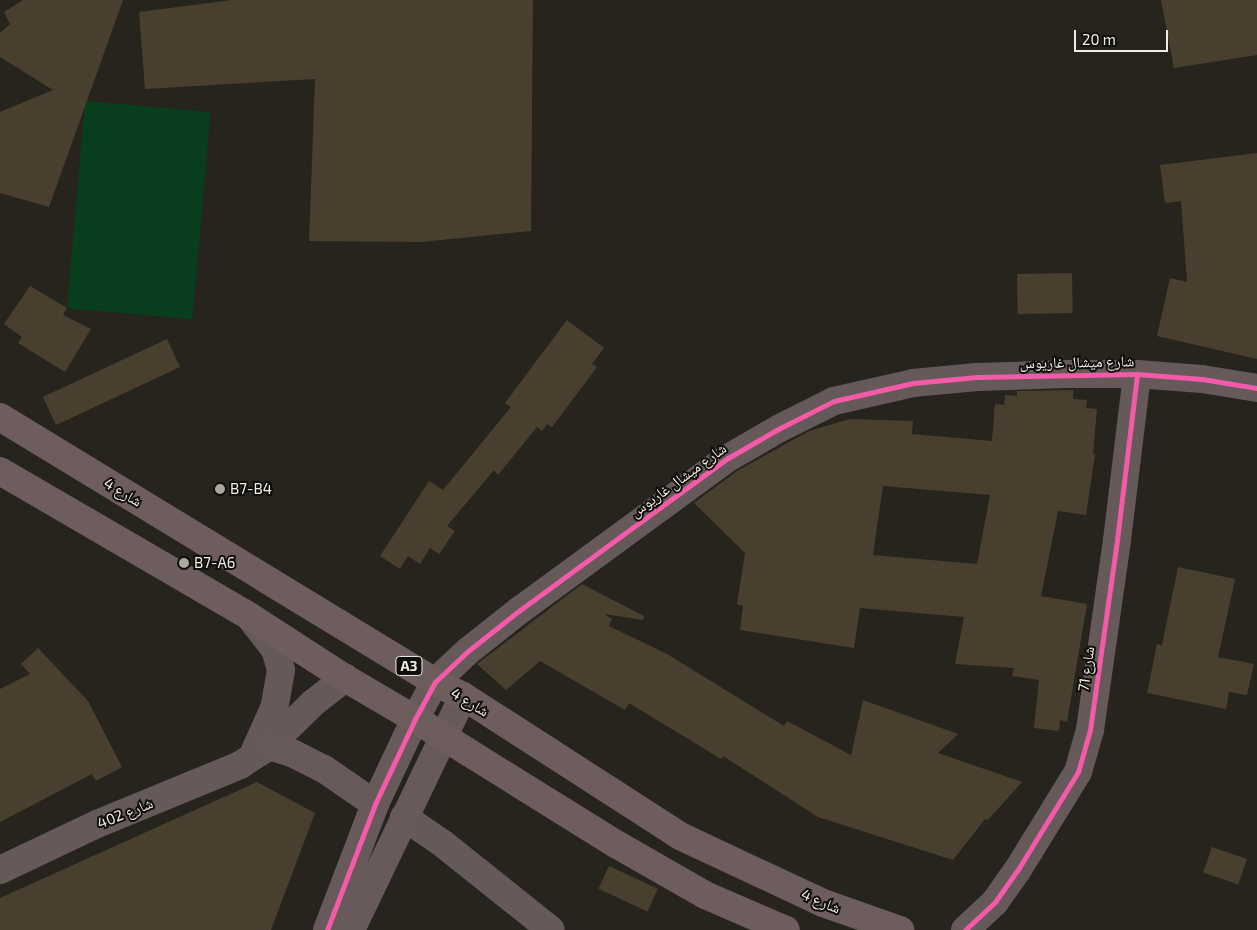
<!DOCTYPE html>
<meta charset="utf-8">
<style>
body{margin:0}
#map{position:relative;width:1257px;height:930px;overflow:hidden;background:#27241e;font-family:"Exo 2","Noto Naskh Arabic",sans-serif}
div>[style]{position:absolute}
.green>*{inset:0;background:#083d1d;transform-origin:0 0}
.building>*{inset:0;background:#493f2f;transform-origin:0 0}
.street>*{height:28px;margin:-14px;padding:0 14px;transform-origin:14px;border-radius:14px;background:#655959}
.secondary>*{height:28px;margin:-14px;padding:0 14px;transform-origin:14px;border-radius:14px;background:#685a5a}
.highway>*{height:28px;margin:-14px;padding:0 14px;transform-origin:14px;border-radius:14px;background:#6d5d5d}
.cycleway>*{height:5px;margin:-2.5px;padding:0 2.5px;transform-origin:2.5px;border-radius:2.5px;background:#f35aa7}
.dots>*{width:14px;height:14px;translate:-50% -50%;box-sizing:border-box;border:2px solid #110f0a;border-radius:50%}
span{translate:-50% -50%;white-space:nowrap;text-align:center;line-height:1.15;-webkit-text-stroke:4px #110f0a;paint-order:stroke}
.shield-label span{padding:1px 4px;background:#110f0a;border:1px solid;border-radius:4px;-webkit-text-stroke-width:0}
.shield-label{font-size:14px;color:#f1ede6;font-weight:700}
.street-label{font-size:15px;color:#f1ede6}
.poi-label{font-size:15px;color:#f1ede6}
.left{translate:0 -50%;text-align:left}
.scale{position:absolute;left:1074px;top:30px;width:94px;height:22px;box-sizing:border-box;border:2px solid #f1ede6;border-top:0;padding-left:6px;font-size:15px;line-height:18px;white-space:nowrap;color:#f1ede6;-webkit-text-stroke:4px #110f0a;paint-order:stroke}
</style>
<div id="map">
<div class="green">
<i style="left:85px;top:101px;width:126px;height:208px;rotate:5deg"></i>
</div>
<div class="building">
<i style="clip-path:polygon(23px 0,123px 0,49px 207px,0 193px,0 112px,53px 90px,0 57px,0 33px,10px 24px,4px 12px)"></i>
<i style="clip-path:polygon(232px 0,533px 0,531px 231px,421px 242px,309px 241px,315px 79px,145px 89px,139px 12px)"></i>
<i style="clip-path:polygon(1161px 0,1257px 0,1257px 55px,1174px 68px)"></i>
<i style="clip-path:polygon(1257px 153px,1257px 359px,1157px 336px,1170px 278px,1187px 282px,1181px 201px,1165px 203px,1160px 165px)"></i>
<i style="left:1072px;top:273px;width:40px;height:55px;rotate:89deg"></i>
<i style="clip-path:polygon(30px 286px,67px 308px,63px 315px,91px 329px,65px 372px,18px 343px,22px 337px,4px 324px)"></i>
<i style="clip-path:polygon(567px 320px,604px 348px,592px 364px,597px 367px,552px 427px,547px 424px,542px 431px,537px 427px,498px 475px,494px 470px,447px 526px,455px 531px,439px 554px,430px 548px,420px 564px,408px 556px,400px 569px,380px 556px,429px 481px,443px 490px,511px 407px,505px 403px)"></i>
<i style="left:167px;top:339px;width:31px;height:137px;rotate:65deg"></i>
<i style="clip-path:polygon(evenodd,1073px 390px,1073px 399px,1087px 400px,1086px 408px,1097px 409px,1093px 454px,1095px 454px,1086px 515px,1058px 511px,1041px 596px,1087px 604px,1067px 722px,1060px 720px,1059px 731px,1034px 728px,1039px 680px,1012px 676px,1014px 668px,955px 664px,964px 617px,860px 608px,854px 648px,740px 630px,743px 606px,737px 604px,745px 553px,694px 503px,737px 471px,809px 431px,850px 419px,913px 421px,912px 434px,992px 441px,995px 404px,1004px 405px,1005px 395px,1017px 396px,1017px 391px,1073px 390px,883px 486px,990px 495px,977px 564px,873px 555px,883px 486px)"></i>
<i style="clip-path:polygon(1178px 567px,1235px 579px,1218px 657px,1254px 664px,1247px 695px,1229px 692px,1226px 709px,1147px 693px,1157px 644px,1162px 645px)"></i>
<i style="clip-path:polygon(582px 584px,644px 616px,643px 620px,604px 614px,612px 619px,609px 626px,667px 654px,784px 726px,787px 721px,851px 755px,863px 700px,958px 734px,938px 753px,1022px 782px,988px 820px,985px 819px,953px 860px,818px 817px,723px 756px,721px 759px,629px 703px,625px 710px,540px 661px,506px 690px,477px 664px)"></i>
<i style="clip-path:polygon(38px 648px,88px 701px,122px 767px,96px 781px,92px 774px,0 822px,0 689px,30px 674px,21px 664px)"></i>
<i style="clip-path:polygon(257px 782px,315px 813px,271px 930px,0 930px,0 898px)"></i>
<i style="left:1212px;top:847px;width:37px;height:27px;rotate:19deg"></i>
<i style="left:609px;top:866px;width:54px;height:25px;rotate:25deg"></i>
</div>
<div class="street">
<i style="left:252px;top:620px;width:37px;rotate:52deg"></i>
<i style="left:275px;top:649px;width:22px;rotate:74deg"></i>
<i style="left:281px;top:670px;width:39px;rotate:100deg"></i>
<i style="left:274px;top:708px;width:49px;rotate:114deg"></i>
<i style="left:435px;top:682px;width:45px;rotate:-43.2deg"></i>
<i style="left:468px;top:651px;width:66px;rotate:-38.3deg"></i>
<i style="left:520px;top:610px;width:258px;rotate:-36.2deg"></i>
<i style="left:728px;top:458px;width:60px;rotate:-30deg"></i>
<i style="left:780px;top:428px;width:60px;rotate:-26.6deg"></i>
<i style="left:834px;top:401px;width:81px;rotate:-12.8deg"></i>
<i style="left:913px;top:383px;width:64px;rotate:-5.4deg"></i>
<i style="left:977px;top:377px;width:89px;rotate:-1.9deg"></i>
<i style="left:1066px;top:374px;width:71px"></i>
<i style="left:1137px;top:374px;width:65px;rotate:4.4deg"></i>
<i style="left:1202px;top:379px;width:56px;rotate:9.3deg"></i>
<i style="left:404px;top:817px;width:46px;rotate:34.4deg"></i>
<i style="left:442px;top:843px;width:139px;rotate:38.6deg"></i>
<i style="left:0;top:870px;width:107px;rotate:-25.4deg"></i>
<i style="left:97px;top:824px;width:155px;rotate:-22.4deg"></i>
<i style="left:240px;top:765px;width:35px;rotate:-33deg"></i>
<i style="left:269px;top:746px;width:62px;rotate:-44.3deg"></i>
<i style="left:313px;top:703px;width:41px;rotate:-38deg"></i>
<i style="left:965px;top:930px;width:41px;rotate:-43deg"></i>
<i style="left:995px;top:902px;width:38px;rotate:-55deg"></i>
<i style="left:1017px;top:871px;width:116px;rotate:-58.4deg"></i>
<i style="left:1078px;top:772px;width:44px;rotate:-74.1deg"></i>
<i style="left:1090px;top:730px;width:192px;rotate:-81.9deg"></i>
<i style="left:1117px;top:540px;width:167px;rotate:-83.1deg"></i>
</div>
<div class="secondary">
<i style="left:269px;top:746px;width:24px;rotate:17deg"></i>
<i style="left:292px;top:753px;width:36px;rotate:27deg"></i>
<i style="left:324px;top:769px;width:62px;rotate:34.5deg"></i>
<i style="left:327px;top:930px;width:135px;rotate:-69.1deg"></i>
<i style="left:375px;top:804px;width:94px;rotate:-64.8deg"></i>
<i style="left:415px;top:719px;width:42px;rotate:-61.6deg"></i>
<i style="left:351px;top:930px;width:259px;rotate:-64.4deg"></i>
</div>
<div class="highway">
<i style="left:0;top:417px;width:509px;rotate:31.35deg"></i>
<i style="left:435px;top:682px;width:31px;rotate:27deg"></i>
<i style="left:463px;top:696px;width:258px;rotate:32.8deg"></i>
<i style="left:680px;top:836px;width:158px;rotate:25.1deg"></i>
<i style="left:823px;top:903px;width:82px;rotate:19.3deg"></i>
<i style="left:0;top:471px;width:288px;rotate:30.2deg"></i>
<i style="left:249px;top:616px;width:114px;rotate:32.9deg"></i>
<i style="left:345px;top:678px;width:81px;rotate:30.4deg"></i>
<i style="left:415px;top:719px;width:237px;rotate:31.9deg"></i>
<i style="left:616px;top:844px;width:103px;rotate:29.8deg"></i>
<i style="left:705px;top:895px;width:88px;rotate:23.4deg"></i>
</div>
<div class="cycleway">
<i style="left:327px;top:930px;width:135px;rotate:-69.1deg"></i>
<i style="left:375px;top:804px;width:94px;rotate:-64.8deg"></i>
<i style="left:415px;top:719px;width:42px;rotate:-61.6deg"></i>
<i style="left:435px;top:682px;width:45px;rotate:-43.2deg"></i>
<i style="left:468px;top:651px;width:66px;rotate:-38.3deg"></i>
<i style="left:520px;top:610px;width:258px;rotate:-36.2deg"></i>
<i style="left:728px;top:458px;width:60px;rotate:-30deg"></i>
<i style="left:780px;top:428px;width:60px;rotate:-26.6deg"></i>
<i style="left:834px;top:401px;width:81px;rotate:-12.8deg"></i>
<i style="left:913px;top:383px;width:64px;rotate:-5.4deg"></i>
<i style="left:977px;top:377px;width:160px;rotate:-1.1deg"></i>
<i style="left:1137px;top:374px;width:65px;rotate:4.4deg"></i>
<i style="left:1202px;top:379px;width:56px;rotate:9.3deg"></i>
<i style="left:965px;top:930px;width:41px;rotate:-43deg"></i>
<i style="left:995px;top:902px;width:38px;rotate:-55deg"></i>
<i style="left:1017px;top:871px;width:116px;rotate:-58.4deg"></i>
<i style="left:1078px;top:772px;width:44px;rotate:-74.1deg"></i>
<i style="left:1090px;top:730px;width:192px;rotate:-81.9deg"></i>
<i style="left:1117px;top:540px;width:167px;rotate:-83.1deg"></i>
</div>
<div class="dots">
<i style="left:220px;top:489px;background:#aaa7a0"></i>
<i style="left:184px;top:563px;background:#aaa7a0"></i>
</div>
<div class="shield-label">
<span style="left:409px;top:666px">A3</span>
</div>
<div class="street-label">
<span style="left:1077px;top:362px;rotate:-1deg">شارع ميشال غاريوس</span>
<span style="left:678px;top:480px;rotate:-36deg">شارع ميشال غاريوس</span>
<span style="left:123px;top:492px;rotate:31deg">شارع 4</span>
<span style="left:1086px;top:669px;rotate:-82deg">شارع 71</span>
<span style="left:470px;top:702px;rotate:31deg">شارع 4</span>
<span style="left:125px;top:813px;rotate:-22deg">شارع 402</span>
<span style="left:821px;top:901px;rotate:23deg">شارع 4</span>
</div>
<div class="poi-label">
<span class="left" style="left:230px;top:489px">B7-B4</span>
<span class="left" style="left:194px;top:563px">B7-A6</span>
</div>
<div class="scale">20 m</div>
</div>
